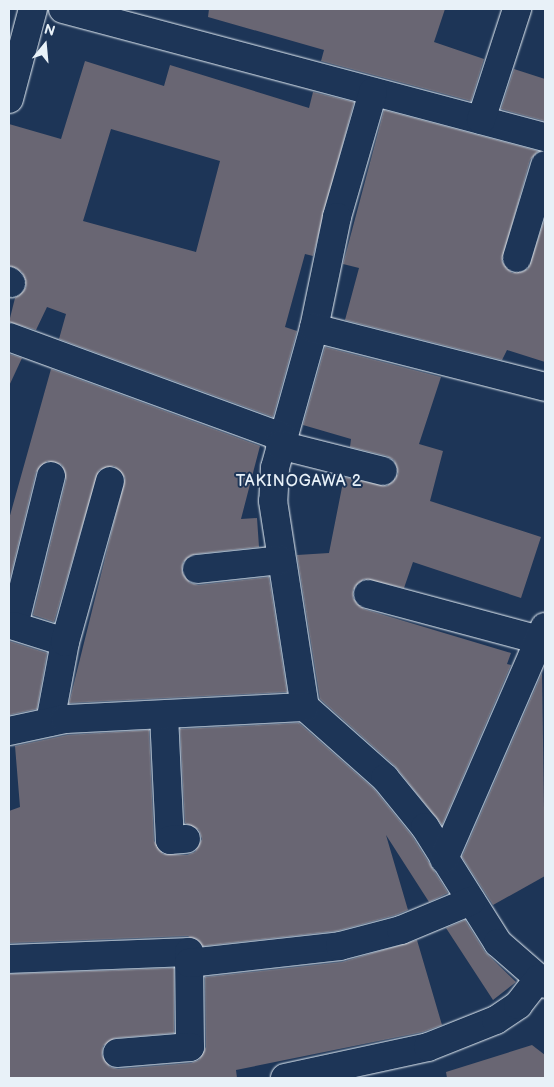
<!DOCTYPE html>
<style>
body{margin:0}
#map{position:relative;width:554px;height:1087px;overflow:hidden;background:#1d3557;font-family:"Balsamiq Sans",sans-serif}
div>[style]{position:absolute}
.building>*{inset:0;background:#696673}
.roads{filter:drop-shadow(0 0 1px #e8f1f8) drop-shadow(0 0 1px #e8f1f8)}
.minor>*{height:28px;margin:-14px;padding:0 14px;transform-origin:14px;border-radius:14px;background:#1d3557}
span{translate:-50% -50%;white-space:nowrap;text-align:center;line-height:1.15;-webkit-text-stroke:4px #1d3557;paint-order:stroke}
.neighbourhood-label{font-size:16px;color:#e8f1f8;letter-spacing:1px}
.frame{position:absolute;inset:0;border:10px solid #e8f1f8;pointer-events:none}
.north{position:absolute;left:20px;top:20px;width:50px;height:50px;-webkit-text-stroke:4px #1d3557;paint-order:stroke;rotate:17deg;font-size:14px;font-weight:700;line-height:20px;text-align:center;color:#e8f1f8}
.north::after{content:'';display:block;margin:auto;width:18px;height:22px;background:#e8f1f8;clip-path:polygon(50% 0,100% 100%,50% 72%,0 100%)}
</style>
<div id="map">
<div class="building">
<i style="clip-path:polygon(209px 9px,445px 9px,434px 42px,484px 59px,471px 101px,321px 61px,324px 50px,208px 17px)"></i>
<i style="clip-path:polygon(evenodd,85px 61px,164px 86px,170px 65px,309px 108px,313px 92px,354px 102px,313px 256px,305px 254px,285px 327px,297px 331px,273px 417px,59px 339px,66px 314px,47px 307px,36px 330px,9px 322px,15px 298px,26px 287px,22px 272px,9px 266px,9px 124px,61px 139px,85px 61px,111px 129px,220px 161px,196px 252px,83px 221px,111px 129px)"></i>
<i style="clip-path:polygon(514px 69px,545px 79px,545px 121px,501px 109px)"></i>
<i style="clip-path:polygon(384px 110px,538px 151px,530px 160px,502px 261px,512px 273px,528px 269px,545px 218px,545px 362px,507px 350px,502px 360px,345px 320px,359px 268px,343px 264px)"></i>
<i style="clip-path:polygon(325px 347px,441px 377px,419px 444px,443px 451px,430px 501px,541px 537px,521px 598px,413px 562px,404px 588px,364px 579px,353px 590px,353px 598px,364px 609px,511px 653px,507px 664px,511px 665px,442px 825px,395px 766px,320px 699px,297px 555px,329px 553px,344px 477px,387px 486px,398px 474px,394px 460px,387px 456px,350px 447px,351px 439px,303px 425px)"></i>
<i style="clip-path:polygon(9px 354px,22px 358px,9px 386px)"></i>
<i style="clip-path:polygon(51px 369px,260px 446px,241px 519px,257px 518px,259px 547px,195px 554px,183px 562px,182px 571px,190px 583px,198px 585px,269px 577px,287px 692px,69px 703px,125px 478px,114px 466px,99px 470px,54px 622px,33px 615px,66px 480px,62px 465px,47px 461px,36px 472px,9px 582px,9px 519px)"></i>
<i style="clip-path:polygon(9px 641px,47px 653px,37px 709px,9px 715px)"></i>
<i style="clip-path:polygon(542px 673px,545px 876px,493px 905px,462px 857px)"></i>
<i style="clip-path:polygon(299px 723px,374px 789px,412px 836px,448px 893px,429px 902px,386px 835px,408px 910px,396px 915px,337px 931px,203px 946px,188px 936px,9px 943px,9px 811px,20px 807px,15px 746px,67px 735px,149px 730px,154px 841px,163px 854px,187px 855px,195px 852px,202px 839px,199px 830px,185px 823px,180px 729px)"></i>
<i style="clip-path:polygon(465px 920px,485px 952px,516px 982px,493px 1000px,446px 928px)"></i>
<i style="clip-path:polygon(417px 940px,442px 1025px,423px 1032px,236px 1070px,237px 1078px,10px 1078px,9px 974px,174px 968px,174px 1033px,115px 1038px,103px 1046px,102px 1055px,110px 1067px,118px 1069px,191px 1063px,199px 1060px,206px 1047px,205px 977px,342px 962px)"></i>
<i style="clip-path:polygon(532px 1045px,545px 1055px,545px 1078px,447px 1078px,446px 1072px)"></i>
</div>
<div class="roads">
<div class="minor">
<i style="left:63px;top:9px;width:499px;rotate:14.9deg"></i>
<i style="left:373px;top:92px;width:130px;rotate:106.1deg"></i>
<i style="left:337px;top:217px;width:113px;rotate:101.7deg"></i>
<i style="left:314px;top:328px;width:145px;rotate:105.6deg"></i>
<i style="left:275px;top:468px;width:33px;rotate:93deg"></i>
<i style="left:273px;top:501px;width:208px;rotate:81.2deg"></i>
<i style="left:305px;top:707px;width:107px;rotate:41.6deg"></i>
<i style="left:385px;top:778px;width:63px;rotate:50.8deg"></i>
<i style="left:425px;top:827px;width:137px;rotate:57.8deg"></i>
<i style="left:498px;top:943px;width:62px;rotate:41.1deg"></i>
<i style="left:9px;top:99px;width:93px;rotate:-75.1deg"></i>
<i style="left:481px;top:120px;width:117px;rotate:-72deg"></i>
<i style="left:517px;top:258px;width:97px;rotate:-73.2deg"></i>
<i style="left:9px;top:281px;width:3px;rotate:45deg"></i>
<i style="left:314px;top:328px;width:238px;rotate:14.3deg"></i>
<i style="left:9px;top:337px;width:291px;rotate:20.1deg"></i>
<i style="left:280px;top:445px;width:106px;rotate:14.2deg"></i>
<i style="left:51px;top:476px;width:154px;rotate:103.9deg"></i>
<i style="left:14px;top:626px;width:53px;rotate:17.4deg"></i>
<i style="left:197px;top:569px;width:84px;rotate:-6.1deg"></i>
<i style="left:368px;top:594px;width:178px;rotate:15deg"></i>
<i style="left:164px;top:715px;width:125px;rotate:87.3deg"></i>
<i style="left:170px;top:840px;width:16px;rotate:-4deg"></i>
<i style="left:50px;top:722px;width:81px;rotate:-79.4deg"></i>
<i style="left:65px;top:642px;width:167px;rotate:-74.4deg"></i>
<i style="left:9px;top:731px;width:57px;rotate:-12.1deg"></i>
<i style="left:65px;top:719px;width:240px;rotate:-2.9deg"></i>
<i style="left:444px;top:859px;width:253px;rotate:-66.5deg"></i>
<i style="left:9px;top:959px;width:180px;rotate:-2.2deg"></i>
<i style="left:189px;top:952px;width:95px;rotate:89.4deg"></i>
<i style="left:190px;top:1047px;width:73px;rotate:175.3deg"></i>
<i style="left:189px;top:963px;width:152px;rotate:-6.4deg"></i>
<i style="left:340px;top:946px;width:63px;rotate:-14.7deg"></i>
<i style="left:401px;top:930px;width:76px;rotate:-22.5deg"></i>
<i style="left:285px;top:1078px;width:146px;rotate:-12.2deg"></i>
<i style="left:428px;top:1047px;width:73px;rotate:-21.7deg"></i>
<i style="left:496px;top:1020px;width:27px;rotate:-34deg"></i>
<i style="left:518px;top:1005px;width:33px;rotate:-52deg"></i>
</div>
</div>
<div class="neighbourhood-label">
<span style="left:299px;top:482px">TAKINOGAWA 2</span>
</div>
<div class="frame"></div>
<div class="north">N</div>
</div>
